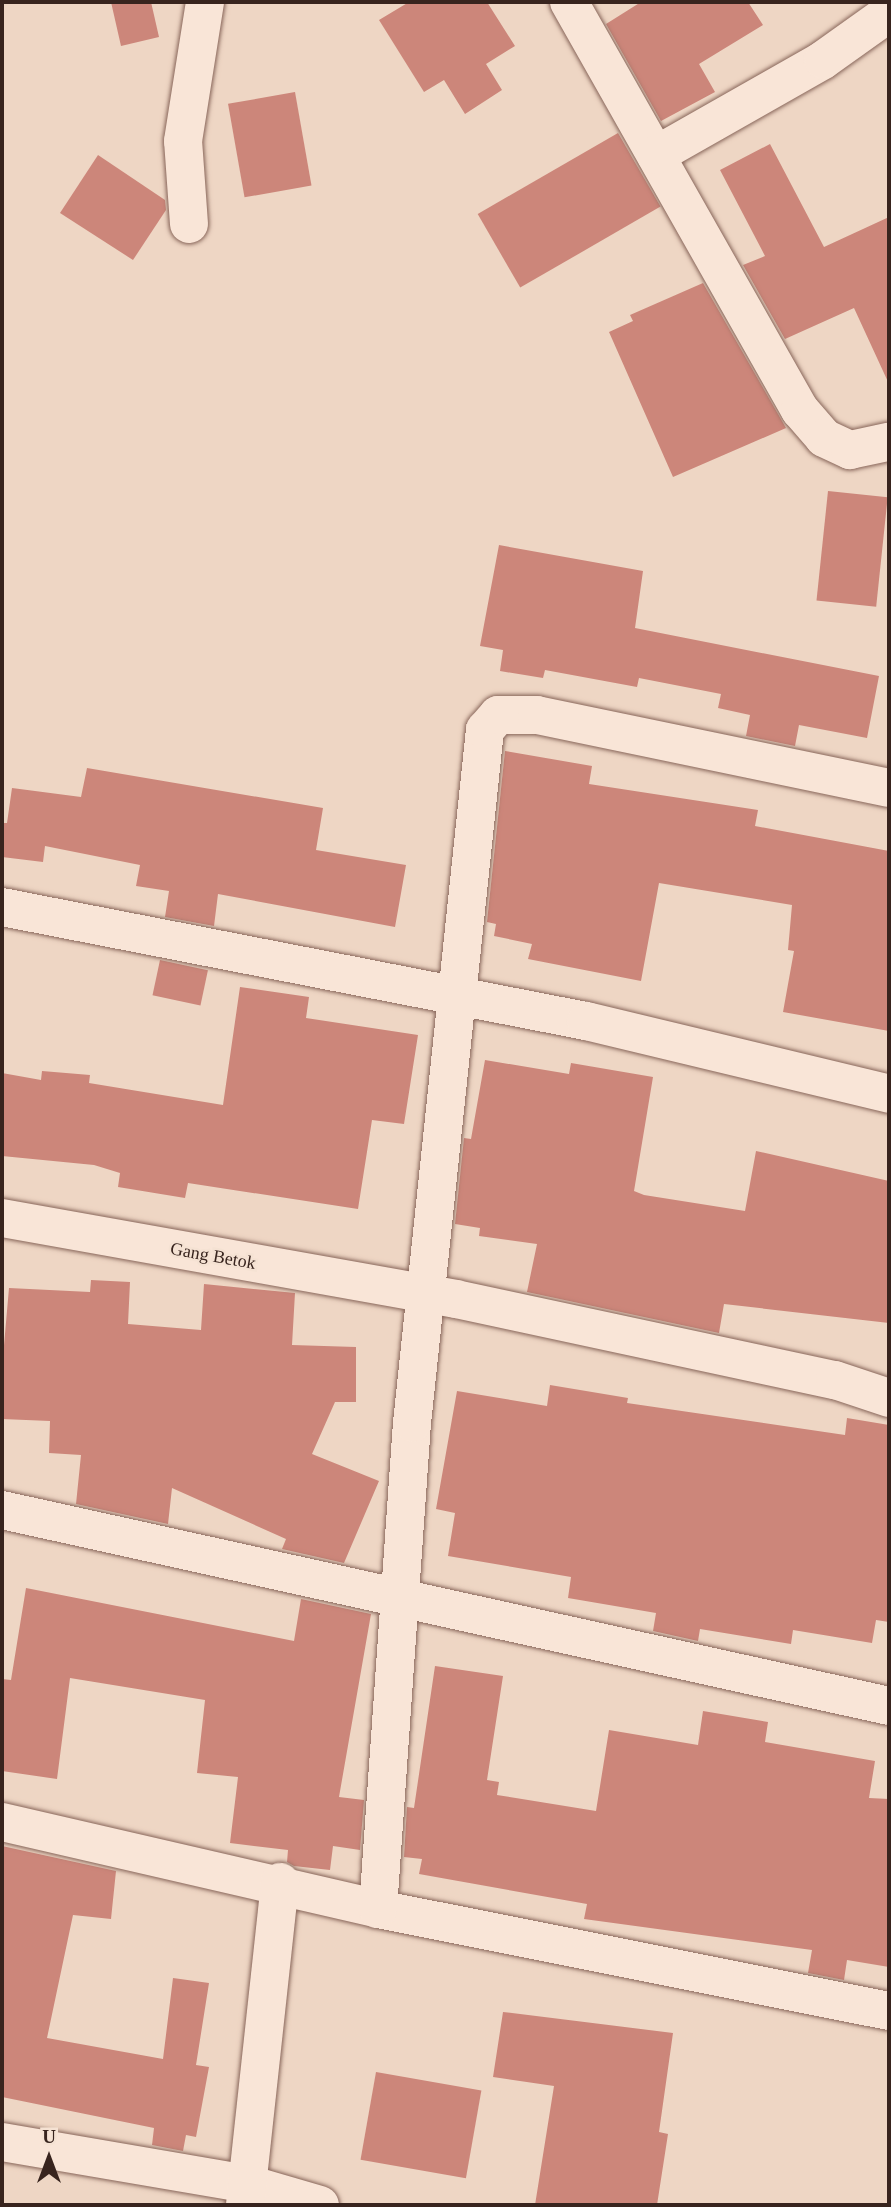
<!DOCTYPE html>
<style>
body{margin:0}
#map{position:relative;width:891px;height:2207px;overflow:hidden;background:#eed6c4;font-family:"Times New Roman",serif}
div>[style]{position:absolute}
.building>*{inset:0;background:#cc867a;transform-origin:0 0}
.roads{filter:drop-shadow(0 0 2px #88665a) drop-shadow(0 0 2px #88665a)}
.minor>*{height:38px;margin:-19px;padding:0 19px;transform-origin:19px;border-radius:19px;background:#f9e5d7}
span{translate:-50% -50%;white-space:nowrap;text-align:center;line-height:1.15;-webkit-text-stroke:5px #f5e2d3;paint-order:stroke}
.street-label{font-size:18px;color:#38241e}
.frame{position:absolute;inset:0;border:4px solid #38241e;pointer-events:none}
.north{position:absolute;left:14px;top:2123px;width:70px;height:70px;-webkit-text-stroke:5px #f5e2d3;paint-order:stroke;rotate:0deg;font-size:19px;font-weight:700;line-height:28px;text-align:center;color:#38241e}
.north::after{content:'';display:block;margin:auto;width:24px;height:32px;background:#38241e;clip-path:polygon(50% 0,100% 100%,50% 72%,0 100%)}
</style>
<div id="map">
<div class="building">
<i style="clip-path:polygon(111px 2px,151px 2px,159px 37px,121px 46px)"></i>
<i style="clip-path:polygon(409px 2px,487px 2px,515px 46px,486px 64px,502px 90px,465px 114px,444px 80px,424px 92px,379px 20px)"></i>
<i style="clip-path:polygon(641px 2px,748px 2px,763px 25px,699px 64px,715px 92px,661px 121px,606px 24px)"></i>
<i style="left:295px;top:92px;width:95px;height:68px;rotate:80deg"></i>
<i style="left:618px;top:133px;width:85px;height:162px;rotate:60deg"></i>
<i style="clip-path:polygon(770px 144px,824px 247px,889px 217px,889px 384px,854px 308px,785px 339px,743px 265px,765px 256px,720px 170px)"></i>
<i style="clip-path:polygon(98px 155px,165px 200px,166px 210px,133px 260px,60px 213px)"></i>
<i style="clip-path:polygon(703px 283px,786px 428px,673px 477px,609px 332px,633px 321px,630px 315px)"></i>
<i style="left:828px;top:491px;width:60px;height:110px;rotate:6deg"></i>
<i style="clip-path:polygon(499px 545px,643px 571px,635px 628px,879px 676px,867px 738px,799px 725px,795px 746px,746px 736px,750px 715px,718px 708px,721px 694px,639px 678px,637px 687px,545px 670px,543px 678px,500px 671px,503px 650px,480px 646px)"></i>
<i style="clip-path:polygon(505px 751px,592px 766px,589px 784px,758px 810px,755px 826px,889px 851px,889px 1031px,783px 1012px,794px 951px,788px 950px,792px 905px,659px 883px,641px 981px,528px 959px,532px 944px,494px 936px,496px 924px,487px 922px)"></i>
<i style="clip-path:polygon(87px 768px,323px 808px,316px 850px,406px 865px,395px 927px,218px 894px,214px 926px,165px 917px,169px 891px,136px 886px,140px 865px,45px 846px,43px 862px,2px 857px,2px 823px,7px 823px,12px 788px,81px 797px)"></i>
<i style="left:160px;top:960px;width:49px;height:36px;rotate:12deg"></i>
<i style="clip-path:polygon(240px 987px,309px 997px,306px 1018px,418px 1035px,404px 1124px,372px 1120px,358px 1209px,188px 1183px,185px 1198px,118px 1187px,120px 1173px,94px 1165px,2px 1156px,2px 1073px,41px 1080px,42px 1071px,90px 1075px,89px 1083px,223px 1105px)"></i>
<i style="clip-path:polygon(485px 1060px,569px 1074px,571px 1063px,653px 1077px,634px 1191px,644px 1195px,745px 1211px,756px 1151px,889px 1181px,889px 1323px,724px 1304px,719px 1333px,527px 1292px,537px 1244px,479px 1236px,480px 1228px,455px 1224px,464px 1138px,471px 1139px)"></i>
<i style="clip-path:polygon(91px 1280px,130px 1282px,128px 1324px,201px 1330px,204px 1284px,295px 1293px,292px 1345px,356px 1347px,356px 1402px,335px 1402px,312px 1454px,379px 1481px,344px 1563px,282px 1549px,286px 1539px,172px 1488px,168px 1524px,76px 1504px,81px 1455px,49px 1453px,50px 1421px,2px 1419px,2px 1368px,9px 1288px,90px 1292px)"></i>
<i style="clip-path:polygon(550px 1385px,628px 1398px,627px 1403px,845px 1435px,847px 1418px,889px 1425px,889px 1622px,876px 1620px,872px 1643px,793px 1630px,791px 1644px,700px 1629px,698px 1641px,653px 1631px,656px 1613px,568px 1598px,571px 1577px,448px 1556px,455px 1513px,436px 1509px,457px 1391px,547px 1406px)"></i>
<i style="clip-path:polygon(26px 1588px,294px 1641px,301px 1599px,371px 1614px,339px 1797px,364px 1800px,360px 1850px,333px 1846px,330px 1870px,294px 1866px,287px 1862px,288px 1850px,230px 1843px,238px 1777px,197px 1773px,205px 1700px,70px 1678px,57px 1779px,2px 1771px,2px 1679px,11px 1680px)"></i>
<i style="clip-path:polygon(435px 1666px,503px 1676px,487px 1780px,499px 1782px,497px 1795px,596px 1811px,609px 1730px,698px 1745px,703px 1711px,768px 1722px,765px 1742px,875px 1761px,869px 1798px,889px 1799px,889px 1967px,847px 1960px,844px 1980px,808px 1973px,812px 1950px,584px 1919px,587px 1904px,419px 1874px,422px 1859px,404px 1857px,407px 1807px,414px 1808px)"></i>
<i style="clip-path:polygon(2px 1846px,116px 1871px,111px 1919px,73px 1915px,47px 2038px,163px 2059px,173px 1978px,209px 1983px,196px 2065px,209px 2067px,196px 2137px,186px 2135px,183px 2151px,152px 2145px,154px 2128px,2px 2097px)"></i>
<i style="clip-path:polygon(503px 2012px,673px 2033px,659px 2132px,668px 2134px,657px 2205px,535px 2205px,554px 2086px,493px 2077px)"></i>
<i style="left:376px;top:2072px;width:107px;height:89px;rotate:10deg"></i>
</div>
<div class="roads">
<div class="minor">
<i style="left:569px;top:2px;width:469px;rotate:60.5deg"></i>
<i style="left:800px;top:410px;width:37px;rotate:49deg"></i>
<i style="left:824px;top:438px;width:29px;rotate:25deg"></i>
<i style="left:850px;top:450px;width:40px;rotate:-12deg"></i>
<i style="left:656px;top:155px;width:192px;rotate:-29.6deg"></i>
<i style="left:823px;top:60px;width:81px;rotate:-35.5deg"></i>
<i style="left:189px;top:224px;width:83px;rotate:-94.1deg"></i>
<i style="left:183px;top:141px;width:141px;rotate:-81deg"></i>
<i style="left:2px;top:907px;width:595px;rotate:11.05deg"></i>
<i style="left:586px;top:1021px;width:312px;rotate:13.5deg"></i>
<i style="left:2px;top:1218px;width:461px;rotate:10.1deg"></i>
<i style="left:456px;top:1299px;width:388px;rotate:12.1deg"></i>
<i style="left:835px;top:1380px;width:57px;rotate:18.4deg"></i>
<i style="left:2px;top:1510px;width:908px;rotate:12.46deg"></i>
<i style="left:2px;top:1822px;width:386px;rotate:13deg"></i>
<i style="left:378px;top:1909px;width:521px;rotate:11.29deg"></i>
<i style="left:378px;top:1909px;width:487px;rotate:-86deg"></i>
<i style="left:412px;top:1423px;width:697px;rotate:-83.99deg"></i>
<i style="left:485px;top:730px;width:20px;rotate:-49deg"></i>
<i style="left:498px;top:715px;width:39px"></i>
<i style="left:537px;top:715px;width:359px;rotate:11.7deg"></i>
<i style="left:2px;top:2142px;width:250px;rotate:9.7deg"></i>
<i style="left:248px;top:2184px;width:75px;rotate:16.3deg"></i>
<i style="left:245px;top:2205px;width:325px;rotate:-83.8deg"></i>
</div>
</div>
<div class="street-label">
<span style="left:213px;top:1256px;rotate:10deg">Gang Betok</span>
</div>
<div class="frame"></div>
<div class="north">U</div>
</div>
